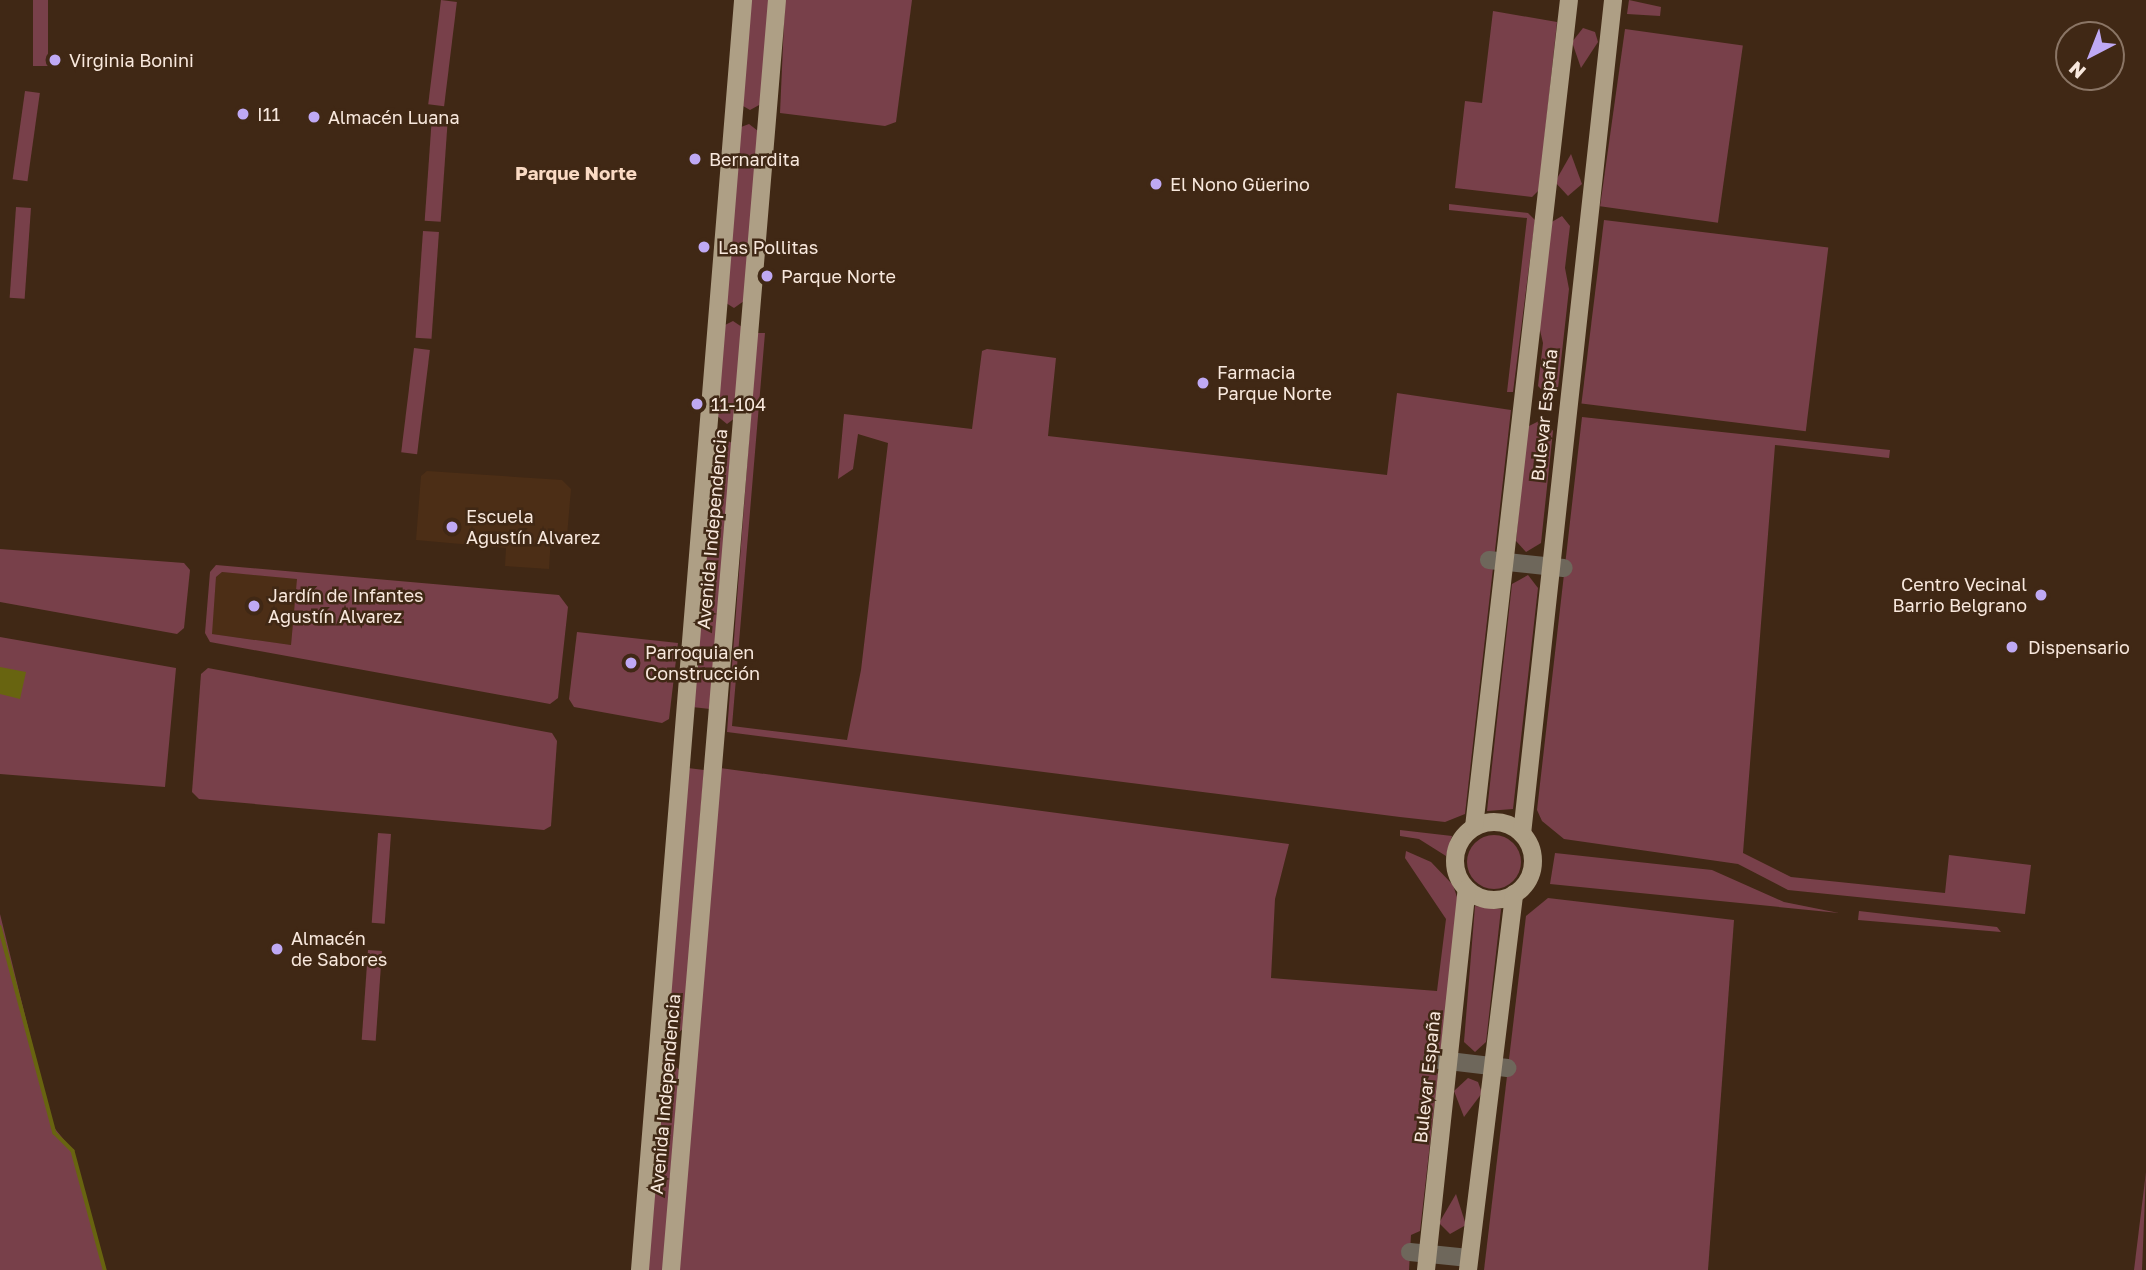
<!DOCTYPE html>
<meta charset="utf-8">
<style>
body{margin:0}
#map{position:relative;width:2146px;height:1270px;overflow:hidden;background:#402815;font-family:"Golos Text",sans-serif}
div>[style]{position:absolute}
.built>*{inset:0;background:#4c2e16}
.green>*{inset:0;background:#78404a;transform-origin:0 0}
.round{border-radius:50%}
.water>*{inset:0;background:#686410}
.stream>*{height:3.5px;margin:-1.75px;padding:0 1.75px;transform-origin:1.75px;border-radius:1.75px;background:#686410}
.minor>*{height:18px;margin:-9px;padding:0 9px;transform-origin:9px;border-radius:9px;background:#6e675b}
.major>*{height:18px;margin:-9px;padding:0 9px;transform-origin:9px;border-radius:9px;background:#ae9f85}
.major>.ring{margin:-9px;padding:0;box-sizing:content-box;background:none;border:18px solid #ae9f85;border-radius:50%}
.dots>*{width:19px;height:19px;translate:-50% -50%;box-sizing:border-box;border:4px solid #402815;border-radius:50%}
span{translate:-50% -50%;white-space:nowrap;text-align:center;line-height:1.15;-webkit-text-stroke:5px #402815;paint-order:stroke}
.poi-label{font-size:18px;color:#f8e8dd}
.left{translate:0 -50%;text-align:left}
.right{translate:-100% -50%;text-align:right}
.street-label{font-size:18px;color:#f8e8dd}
.neighbourhood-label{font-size:19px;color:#fadac3;font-weight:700}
.north{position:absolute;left:2055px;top:21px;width:70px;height:70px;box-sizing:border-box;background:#402815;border:2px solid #8a7565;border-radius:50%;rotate:222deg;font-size:19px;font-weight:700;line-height:28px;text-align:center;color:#f8e8dd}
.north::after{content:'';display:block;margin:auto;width:24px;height:32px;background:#bfa9f4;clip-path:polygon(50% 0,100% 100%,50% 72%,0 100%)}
</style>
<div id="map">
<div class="built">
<i style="clip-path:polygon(427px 471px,562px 480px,571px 489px,567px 536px,551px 536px,549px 569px,505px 566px,506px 548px,416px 540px,421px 476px)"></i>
<i style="clip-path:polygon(222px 572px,298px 578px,291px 645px,211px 634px,216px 577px)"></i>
</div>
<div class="green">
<i style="left:33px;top:0;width:15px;height:66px"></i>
<i style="left:441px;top:0;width:16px;height:105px;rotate:7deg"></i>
<i style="clip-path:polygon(750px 0,770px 0,761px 104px,750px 110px,743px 106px)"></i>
<i style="clip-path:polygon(785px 0,912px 0,896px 122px,885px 126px,780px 113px)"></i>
<i style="clip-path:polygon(1629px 0,1661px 7px,1660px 16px,1627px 14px)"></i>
<i style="clip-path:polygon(1493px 11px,1557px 22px,1539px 190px,1532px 197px,1455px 188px,1465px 101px,1482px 103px)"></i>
<i style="clip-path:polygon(1583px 28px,1595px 32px,1598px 42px,1581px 68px,1572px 42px)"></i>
<i style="left:1625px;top:29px;width:119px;height:179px;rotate:8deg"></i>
<i style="left:25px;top:91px;width:15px;height:89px;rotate:8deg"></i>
<i style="left:432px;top:116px;width:16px;height:105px;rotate:4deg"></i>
<i style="clip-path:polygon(749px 124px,758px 131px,744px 301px,734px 308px,726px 303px,741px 127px)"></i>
<i style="clip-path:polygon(1571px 154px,1582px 184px,1568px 196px,1555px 182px)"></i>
<i style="clip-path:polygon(1449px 204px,1528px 213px,1535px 220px,1513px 392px,1507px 392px,1527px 218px,1449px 210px)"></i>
<i style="left:16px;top:207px;width:15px;height:91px;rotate:4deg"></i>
<i style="clip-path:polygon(1562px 216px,1570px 226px,1565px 268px,1569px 289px,1558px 388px,1547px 395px,1538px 386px,1543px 343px,1539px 326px,1550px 223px)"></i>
<i style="left:1604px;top:220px;width:226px;height:185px;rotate:7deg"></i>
<i style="left:423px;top:231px;width:16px;height:107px;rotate:4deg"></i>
<i style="clip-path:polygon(733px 321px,742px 327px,735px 418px,727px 424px,716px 415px,725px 325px)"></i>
<i style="clip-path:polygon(757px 333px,765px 333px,732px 726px,847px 740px,861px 670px,888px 443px,858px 434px,853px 469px,838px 479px,844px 414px,972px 429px,982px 351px,987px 349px,1056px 358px,1048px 436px,1387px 475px,1397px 393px,1511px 410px,1465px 814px,1445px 822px,1400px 817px,727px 732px)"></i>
<i style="left:414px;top:348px;width:16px;height:105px;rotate:7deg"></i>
<i style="clip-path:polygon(1582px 417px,1890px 450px,1889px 458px,1775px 445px,1743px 853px,1791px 877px,1945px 893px,1949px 855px,2031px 865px,2025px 914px,1788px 890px,1738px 864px,1564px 839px,1542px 821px,1537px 810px)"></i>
<i style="clip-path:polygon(1543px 419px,1553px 431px,1541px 543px,1526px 552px,1516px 541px,1527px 427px)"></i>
<i style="clip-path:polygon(724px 439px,732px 443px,710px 709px,692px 707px,716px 442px)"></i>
<i style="clip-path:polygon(0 549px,184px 563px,190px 570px,184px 628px,177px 634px,0 602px)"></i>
<i style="clip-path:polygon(evenodd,216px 565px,559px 595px,568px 607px,558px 698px,550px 704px,210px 642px,205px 633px,210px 572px,216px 565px,222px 572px,297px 579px,291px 645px,212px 634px,216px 577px,222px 572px)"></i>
<i style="clip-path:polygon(1528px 575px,1538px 588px,1513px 809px,1487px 811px,1512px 584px)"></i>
<i style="clip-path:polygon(577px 632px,678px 643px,669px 719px,662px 723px,574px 707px,569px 699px)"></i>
<i style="clip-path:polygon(0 637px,176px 668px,165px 787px,0 774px)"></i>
<i style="clip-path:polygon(208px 668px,552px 733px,557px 741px,551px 826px,544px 830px,199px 799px,192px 792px,201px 674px)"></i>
<i style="clip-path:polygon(688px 768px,704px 770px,683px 1029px,674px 1036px,667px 1027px)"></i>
<i style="clip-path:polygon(720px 768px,1289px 844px,1275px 899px,1271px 978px,1437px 991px,1446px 919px,1405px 858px,1406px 851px,1431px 862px,1453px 885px,1458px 900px,1441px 1049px,1430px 1067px,1438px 1074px,1420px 1231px,1411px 1235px,1409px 1270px,679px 1270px)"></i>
<i style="clip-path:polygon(1400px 830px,1452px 836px,1446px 856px,1419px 839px,1400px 836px)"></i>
<i style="left:378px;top:833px;width:13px;height:90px;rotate:4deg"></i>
<i class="round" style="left:1467px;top:835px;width:54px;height:54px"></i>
<i style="clip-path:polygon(1555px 853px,1712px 870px,1784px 902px,1839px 913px,1550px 884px)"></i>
<i style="clip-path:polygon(1548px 898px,1734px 920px,1708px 1270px,1484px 1270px,1526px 916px)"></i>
<i style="clip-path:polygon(1475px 906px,1501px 909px,1486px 1042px,1475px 1052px,1464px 1042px)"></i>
<i style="clip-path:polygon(1859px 911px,1997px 927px,2001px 932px,1858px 920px)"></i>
<i style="clip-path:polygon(0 914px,52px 1125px,73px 1151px,104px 1270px,0 1270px)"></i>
<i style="left:368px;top:950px;width:14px;height:90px;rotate:4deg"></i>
<i style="clip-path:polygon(673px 1063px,679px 1070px,663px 1270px,648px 1270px,665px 1071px)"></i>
<i style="clip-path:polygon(1468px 1078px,1478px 1082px,1482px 1093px,1464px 1117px,1454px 1091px)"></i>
<i style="clip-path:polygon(2146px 1172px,2142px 1270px,2134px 1270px)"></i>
<i style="clip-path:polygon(1456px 1194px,1466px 1225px,1450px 1234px,1439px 1223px)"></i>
</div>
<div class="water">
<i style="clip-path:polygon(0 667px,26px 672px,20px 699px,0 694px)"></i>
</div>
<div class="stream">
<i style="left:0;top:927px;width:213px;rotate:75.1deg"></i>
<i style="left:55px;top:1133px;width:25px;rotate:45deg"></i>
<i style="left:73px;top:1151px;width:123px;rotate:74.9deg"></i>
</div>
<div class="minor">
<i style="left:1489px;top:560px;width:75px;rotate:6.1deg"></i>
<i style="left:1432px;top:1059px;width:76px;rotate:6.8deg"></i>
<i style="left:1410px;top:1252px;width:59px;rotate:5.8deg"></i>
</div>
<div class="major">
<i class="ring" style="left:1455px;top:822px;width:60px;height:60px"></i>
<i style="left:1474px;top:827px;width:832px;rotate:-83.45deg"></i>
<i style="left:1522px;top:834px;width:839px;rotate:-83.77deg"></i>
<i style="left:640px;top:1270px;width:1274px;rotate:-85.36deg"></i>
<i style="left:671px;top:1270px;width:1274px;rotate:-85.23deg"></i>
<i style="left:1426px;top:1270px;width:383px;rotate:-83.9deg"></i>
<i style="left:1468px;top:1270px;width:379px;rotate:-83deg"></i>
</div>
<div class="dots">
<i style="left:55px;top:60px;background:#bfa9f4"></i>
<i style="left:243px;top:114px;background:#bfa9f4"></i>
<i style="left:314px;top:117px;background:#bfa9f4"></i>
<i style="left:695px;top:159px;background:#bfa9f4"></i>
<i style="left:1156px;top:184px;background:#bfa9f4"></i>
<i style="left:704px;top:247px;background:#bfa9f4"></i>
<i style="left:767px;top:276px;background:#bfa9f4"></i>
<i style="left:1203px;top:383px;background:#bfa9f4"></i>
<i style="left:697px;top:404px;background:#bfa9f4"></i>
<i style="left:452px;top:527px;background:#bfa9f4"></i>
<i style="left:2041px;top:595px;background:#bfa9f4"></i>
<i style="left:254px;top:606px;background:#bfa9f4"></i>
<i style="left:2012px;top:647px;background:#bfa9f4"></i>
<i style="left:631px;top:663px;background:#bfa9f4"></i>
<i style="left:277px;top:949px;background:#bfa9f4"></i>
</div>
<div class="poi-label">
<span class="left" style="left:69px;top:60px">Virginia Bonini</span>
<span class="left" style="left:257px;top:114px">I11</span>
<span class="left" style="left:328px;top:117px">Almacén Luana</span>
<span class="left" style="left:709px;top:159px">Bernardita</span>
<span class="left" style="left:1170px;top:184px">El Nono Güerino</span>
<span class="left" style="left:718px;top:247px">Las Pollitas</span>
<span class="left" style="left:781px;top:276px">Parque Norte</span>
<span class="left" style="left:1217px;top:383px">Farmacia<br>Parque Norte</span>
<span class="left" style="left:711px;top:404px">11-104</span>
<span class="left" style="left:466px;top:527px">Escuela<br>Agustín Alvarez</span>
<span class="right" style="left:2027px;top:595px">Centro Vecinal<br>Barrio Belgrano</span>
<span class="left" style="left:268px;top:606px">Jardín de Infantes<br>Agustín Alvarez</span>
<span class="left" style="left:2028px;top:647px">Dispensario</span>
<span class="left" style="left:645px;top:663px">Parroquia en<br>Construcción</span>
<span class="left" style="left:291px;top:949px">Almacén<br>de Sabores</span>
</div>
<div class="street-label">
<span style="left:1544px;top:415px;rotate:-84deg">Bulevar España</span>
<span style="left:712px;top:529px;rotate:-85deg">Avenida Independencia</span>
<span style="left:1427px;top:1077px;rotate:-84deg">Bulevar España</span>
<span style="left:665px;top:1094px;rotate:-85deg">Avenida Independencia</span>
</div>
<div class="neighbourhood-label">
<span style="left:576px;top:173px">Parque Norte</span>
</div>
<div class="north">N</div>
</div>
